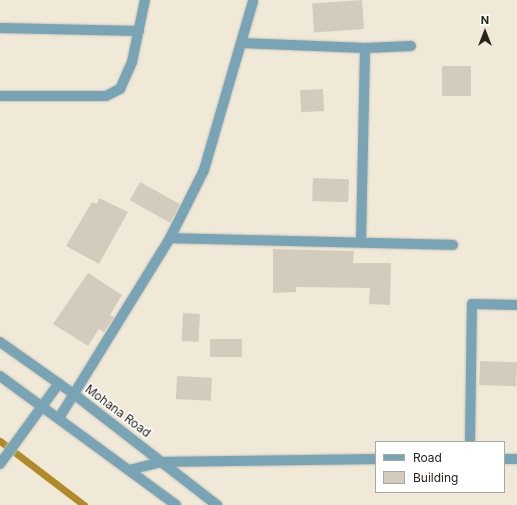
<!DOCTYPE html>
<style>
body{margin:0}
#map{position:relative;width:517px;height:505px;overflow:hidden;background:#f1e9d8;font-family:Inter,sans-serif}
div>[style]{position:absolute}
.stream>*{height:7px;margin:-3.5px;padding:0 3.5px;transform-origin:3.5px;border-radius:3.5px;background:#b18a29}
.building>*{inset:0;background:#d3ccbc;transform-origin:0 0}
.roads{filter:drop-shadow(0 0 1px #ccc5b6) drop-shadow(0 0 1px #ccc5b6)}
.minor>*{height:10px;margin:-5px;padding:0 5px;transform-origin:5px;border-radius:5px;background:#78a4b6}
.tertiary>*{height:10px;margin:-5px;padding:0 5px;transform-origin:5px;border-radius:5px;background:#78a4b6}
span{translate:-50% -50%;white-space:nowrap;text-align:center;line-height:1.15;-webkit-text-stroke:3px #fff;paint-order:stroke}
.street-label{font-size:12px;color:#26231d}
.legend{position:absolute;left:375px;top:441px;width:130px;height:52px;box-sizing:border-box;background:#fff;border:1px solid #a8a7a5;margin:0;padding:5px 7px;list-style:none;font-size:12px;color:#26231d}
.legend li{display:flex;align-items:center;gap:8px;height:20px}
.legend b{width:20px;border:1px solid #a8a7a5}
.north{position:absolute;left:465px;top:12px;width:40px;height:40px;-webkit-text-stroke:3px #fff;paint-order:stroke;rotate:0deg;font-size:11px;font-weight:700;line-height:16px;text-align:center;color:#26231d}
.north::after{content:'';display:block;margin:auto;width:14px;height:18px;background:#26231d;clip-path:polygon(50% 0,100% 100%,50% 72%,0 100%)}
</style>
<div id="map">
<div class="stream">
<i style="left:0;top:441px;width:106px;rotate:37.3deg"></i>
</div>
<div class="building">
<i style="left:362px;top:0;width:29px;height:50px;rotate:86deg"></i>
<i style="left:442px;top:66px;width:29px;height:30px"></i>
<i style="left:323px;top:89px;width:22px;height:23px;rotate:87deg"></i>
<i style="left:313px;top:178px;width:36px;height:23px;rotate:2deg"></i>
<i style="left:140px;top:182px;width:46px;height:21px;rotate:29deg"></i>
<i style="clip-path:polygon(99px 198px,128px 212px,99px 264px,66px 246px,92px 202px,97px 204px)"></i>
<i style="clip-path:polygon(273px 249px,354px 251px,353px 263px,391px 263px,390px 305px,369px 304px,370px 288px,296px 287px,296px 292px,273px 293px)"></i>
<i style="clip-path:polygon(88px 273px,122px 295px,110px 315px,114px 317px,104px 332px,99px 329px,88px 346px,53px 324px)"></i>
<i style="left:183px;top:313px;width:17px;height:28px;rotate:3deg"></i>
<i style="left:210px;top:339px;width:32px;height:18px"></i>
<i style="left:480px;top:361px;width:37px;height:24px;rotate:2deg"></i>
<i style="left:177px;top:376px;width:35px;height:23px;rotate:3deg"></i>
</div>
<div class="roads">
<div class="minor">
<i style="left:0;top:28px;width:139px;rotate:1.2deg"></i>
<i style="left:241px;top:43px;width:124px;rotate:2.3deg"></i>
<i style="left:365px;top:48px;width:46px;rotate:-2.5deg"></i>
<i style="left:0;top:96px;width:106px"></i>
<i style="left:106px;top:96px;width:16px;rotate:-27deg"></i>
<i style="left:120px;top:89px;width:30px;rotate:-66deg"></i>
<i style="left:132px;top:62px;width:63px;rotate:-78.2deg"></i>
<i style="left:170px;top:238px;width:283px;rotate:1.4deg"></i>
<i style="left:361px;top:241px;width:193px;rotate:-88.8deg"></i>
<i style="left:59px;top:418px;width:211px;rotate:-58.3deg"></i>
<i style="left:170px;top:238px;width:76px;rotate:-63.4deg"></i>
<i style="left:204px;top:170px;width:176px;rotate:-73.8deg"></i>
<i style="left:470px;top:442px;width:138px;rotate:-89.2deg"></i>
<i style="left:472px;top:304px;width:45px;rotate:1.3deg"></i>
<i style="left:504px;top:459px;width:13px"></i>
<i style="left:0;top:464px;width:100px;rotate:-53.9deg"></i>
<i style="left:129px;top:470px;width:34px;rotate:-14deg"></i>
<i style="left:162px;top:462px;width:214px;rotate:-0.8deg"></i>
</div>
<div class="tertiary">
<i style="left:0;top:342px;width:92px;rotate:35.2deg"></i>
<i style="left:75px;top:395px;width:180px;rotate:37.8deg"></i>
<i style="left:0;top:376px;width:218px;rotate:36.2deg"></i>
</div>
</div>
<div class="street-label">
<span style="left:118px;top:411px;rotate:37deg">Mohana Road</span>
</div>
<ul class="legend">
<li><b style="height:5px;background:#78a4b6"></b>Road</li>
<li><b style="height:11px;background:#d3ccbc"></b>Building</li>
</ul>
<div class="north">N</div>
</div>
